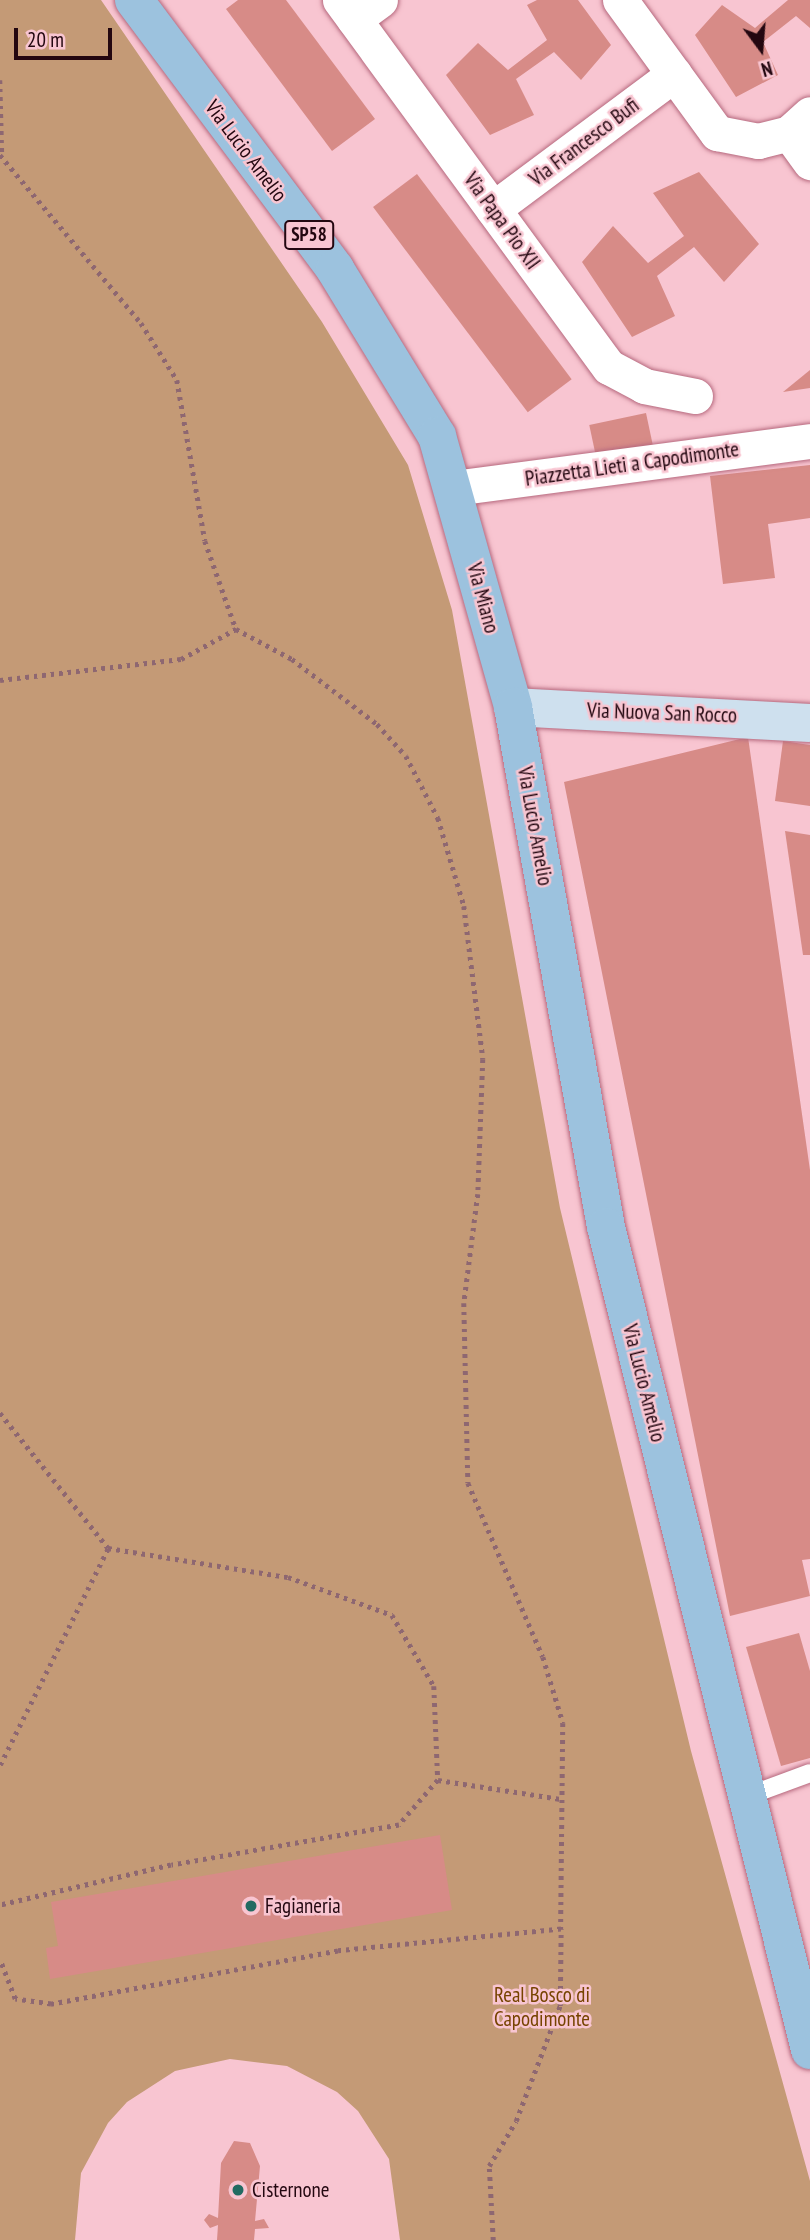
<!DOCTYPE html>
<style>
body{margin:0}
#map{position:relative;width:810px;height:2240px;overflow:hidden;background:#f8c5d1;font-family:"PT Sans Narrow",sans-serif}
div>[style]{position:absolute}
.green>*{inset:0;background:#c49a76}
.building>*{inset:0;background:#d78b87;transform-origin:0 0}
.path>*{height:4.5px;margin-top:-2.25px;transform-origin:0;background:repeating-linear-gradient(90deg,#8e6771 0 3.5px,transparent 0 8.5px)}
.roads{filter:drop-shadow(0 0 2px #b6697e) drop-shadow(0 0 2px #b6697e)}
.service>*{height:18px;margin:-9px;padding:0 9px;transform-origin:9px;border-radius:9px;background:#fff}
.minor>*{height:35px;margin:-17.5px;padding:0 17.5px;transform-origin:17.5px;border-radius:17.5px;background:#fff}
.secondary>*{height:38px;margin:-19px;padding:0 19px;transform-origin:19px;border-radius:19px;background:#cee0ee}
.primary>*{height:38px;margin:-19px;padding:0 19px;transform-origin:19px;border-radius:19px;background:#9cc2de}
.dots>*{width:19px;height:19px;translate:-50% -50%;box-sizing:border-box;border:4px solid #f8c5d1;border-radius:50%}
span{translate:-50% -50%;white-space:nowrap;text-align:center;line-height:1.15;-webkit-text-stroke:5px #f8c5d1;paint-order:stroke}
.shield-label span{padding:2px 5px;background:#f8c5d1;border:2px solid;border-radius:5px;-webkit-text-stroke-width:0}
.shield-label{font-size:19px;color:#230710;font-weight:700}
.street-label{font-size:21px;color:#230710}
.poi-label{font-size:21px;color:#230710}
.left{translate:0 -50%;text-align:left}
.park-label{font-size:21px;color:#764300}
.north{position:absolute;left:726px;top:14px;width:70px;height:70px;-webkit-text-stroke:5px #f8c5d1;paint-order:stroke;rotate:164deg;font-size:19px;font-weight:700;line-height:28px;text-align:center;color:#230710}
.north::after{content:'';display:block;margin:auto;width:24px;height:32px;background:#230710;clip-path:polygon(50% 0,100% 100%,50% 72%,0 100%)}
.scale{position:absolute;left:14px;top:28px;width:98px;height:32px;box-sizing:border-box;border:4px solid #230710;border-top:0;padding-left:9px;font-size:21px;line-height:24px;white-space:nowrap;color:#230710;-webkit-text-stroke:5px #f8c5d1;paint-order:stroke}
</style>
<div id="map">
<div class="green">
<i style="clip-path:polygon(0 0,101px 0,322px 322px,408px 465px,452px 610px,560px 1208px,691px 1751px,810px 2181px,810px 2240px,400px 2240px,389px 2159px,358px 2111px,337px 2092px,287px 2066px,230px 2059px,175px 2071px,127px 2102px,108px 2123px,81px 2173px,75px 2240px,0 2240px)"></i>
</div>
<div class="building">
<i style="clip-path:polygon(238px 0,286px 0,375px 119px,332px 151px,226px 9px)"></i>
<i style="clip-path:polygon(537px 0,578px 0,611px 45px,581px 80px,554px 52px,516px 79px,534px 115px,490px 135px,446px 75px,478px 43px,508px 70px,547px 40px,527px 5px)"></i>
<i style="clip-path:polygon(788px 0,810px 0,810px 28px,796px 16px,763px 42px,778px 75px,736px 97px,695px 35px,722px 5px,755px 28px)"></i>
<i style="clip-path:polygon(699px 172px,759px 244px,724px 282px,694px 247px,657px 276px,675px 316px,632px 337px,582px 262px,613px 226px,648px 263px,684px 236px,653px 193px)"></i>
<i style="left:417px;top:174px;width:257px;height:55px;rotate:53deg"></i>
<i style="clip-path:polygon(810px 370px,810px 388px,783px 392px)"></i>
<i style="left:646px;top:413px;width:33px;height:58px;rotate:78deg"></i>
<i style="clip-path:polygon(810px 465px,810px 518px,768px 524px,775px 578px,723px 584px,710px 476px)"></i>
<i style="clip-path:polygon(748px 737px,810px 1170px,810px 1559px,802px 1560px,810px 1596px,730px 1616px,564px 782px)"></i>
<i style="clip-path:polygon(783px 741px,810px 745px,810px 806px,775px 801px)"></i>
<i style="clip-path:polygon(785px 831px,810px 835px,810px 955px,803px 955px)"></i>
<i style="clip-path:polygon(799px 1633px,810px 1671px,810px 1758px,781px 1766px,746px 1647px)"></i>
<i style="clip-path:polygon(440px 1835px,452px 1910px,50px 1979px,46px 1948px,58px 1946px,51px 1902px)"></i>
<i style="clip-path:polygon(234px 2141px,250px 2143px,260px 2166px,255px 2221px,264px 2219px,269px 2228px,255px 2229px,254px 2240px,217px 2240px,218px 2225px,210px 2228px,204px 2220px,209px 2214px,218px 2218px,221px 2163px)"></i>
</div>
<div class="path">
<i style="left:0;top:80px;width:76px;rotate:88.5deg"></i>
<i style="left:0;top:155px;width:219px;rotate:50deg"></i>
<i style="left:141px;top:323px;width:67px;rotate:57.7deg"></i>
<i style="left:177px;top:380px;width:163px;rotate:80.1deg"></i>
<i style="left:205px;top:541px;width:93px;rotate:70.6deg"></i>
<i style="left:236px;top:629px;width:64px;rotate:28.2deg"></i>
<i style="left:292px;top:659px;width:107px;rotate:37.4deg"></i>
<i style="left:377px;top:724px;width:43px;rotate:47.8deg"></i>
<i style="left:406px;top:756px;width:70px;rotate:62.7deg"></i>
<i style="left:438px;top:818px;width:92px;rotate:73.5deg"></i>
<i style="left:464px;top:906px;width:154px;rotate:82.9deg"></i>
<i style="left:483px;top:1059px;width:135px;rotate:92.1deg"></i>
<i style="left:478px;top:1194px;width:110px;rotate:97.3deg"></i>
<i style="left:464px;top:1303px;width:180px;rotate:88.7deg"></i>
<i style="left:468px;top:1483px;width:189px;rotate:66.7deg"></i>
<i style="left:543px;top:1657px;width:69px;rotate:73.1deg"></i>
<i style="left:563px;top:1723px;width:206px;rotate:90.6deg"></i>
<i style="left:561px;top:1929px;width:224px;rotate:174.4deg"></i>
<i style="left:338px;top:1951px;width:292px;rotate:169.5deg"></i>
<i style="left:51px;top:2004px;width:36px;rotate:-172deg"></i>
<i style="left:15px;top:1999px;width:42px;rotate:-111deg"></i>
<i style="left:0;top:680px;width:182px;rotate:-6.6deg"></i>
<i style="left:181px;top:659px;width:63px;rotate:-28.6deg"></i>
<i style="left:0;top:1413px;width:173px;rotate:51.3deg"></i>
<i style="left:108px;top:1548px;width:182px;rotate:9.2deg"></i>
<i style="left:288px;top:1577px;width:111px;rotate:20.1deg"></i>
<i style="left:392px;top:1615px;width:82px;rotate:59.4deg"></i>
<i style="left:434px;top:1686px;width:94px;rotate:87.6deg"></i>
<i style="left:438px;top:1780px;width:60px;rotate:130.9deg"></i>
<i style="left:399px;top:1825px;width:231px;rotate:170deg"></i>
<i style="left:171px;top:1865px;width:176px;rotate:166.8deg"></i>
<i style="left:0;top:1765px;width:242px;rotate:-63.5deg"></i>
<i style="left:438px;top:1780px;width:124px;rotate:8.8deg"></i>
<i style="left:493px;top:2240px;width:74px;rotate:-93.1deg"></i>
<i style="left:489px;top:2166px;width:52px;rotate:-59deg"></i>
<i style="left:516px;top:2121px;width:123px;rotate:-69.1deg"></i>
<i style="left:560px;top:2006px;width:77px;rotate:-89.3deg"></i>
</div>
<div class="roads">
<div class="service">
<i style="left:745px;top:1797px;width:69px;rotate:-20.3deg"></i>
</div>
<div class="minor">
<i style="left:340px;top:0;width:455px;rotate:53.8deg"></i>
<i style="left:609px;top:367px;width:40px;rotate:28deg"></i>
<i style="left:644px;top:386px;width:52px;rotate:11.1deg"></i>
<i style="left:620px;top:0;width:165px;rotate:53.9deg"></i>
<i style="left:717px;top:133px;width:42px;rotate:11deg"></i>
<i style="left:758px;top:141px;width:32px;rotate:-14deg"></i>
<i style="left:789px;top:133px;width:28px;rotate:-42deg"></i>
<i style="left:354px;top:19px;width:32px;rotate:-36deg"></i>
<i style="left:789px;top:133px;width:36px;rotate:54deg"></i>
<i style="left:493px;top:209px;width:226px;rotate:-36.7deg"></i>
<i style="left:453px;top:488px;width:360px;rotate:-7.5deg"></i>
</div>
<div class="secondary">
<i style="left:513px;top:707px;width:297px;rotate:3.1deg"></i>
</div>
<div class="primary">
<i style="left:134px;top:0;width:336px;rotate:53.2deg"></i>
<i style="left:335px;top:269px;width:196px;rotate:58.6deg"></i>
<i style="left:437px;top:436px;width:281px;rotate:74.3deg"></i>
<i style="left:513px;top:707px;width:528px;rotate:79.86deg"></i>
<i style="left:606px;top:1227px;width:848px;rotate:76.08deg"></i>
</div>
</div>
<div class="dots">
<i style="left:251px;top:1906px;background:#236b62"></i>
<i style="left:238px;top:2190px;background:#236b62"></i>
</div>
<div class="shield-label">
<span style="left:309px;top:235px">SP58</span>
</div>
<div class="street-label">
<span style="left:584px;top:142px;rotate:-37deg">Via Francesco Bufi</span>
<span style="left:246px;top:151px;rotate:53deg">Via Lucio Amelio</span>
<span style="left:502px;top:221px;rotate:54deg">Via Papa Pio XII</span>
<span style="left:632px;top:464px;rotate:-8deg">Piazzetta Lieti a Capodimonte</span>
<span style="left:483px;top:598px;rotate:75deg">Via Miano</span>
<span style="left:662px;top:713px;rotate:2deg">Via Nuova San Rocco</span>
<span style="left:535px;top:826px;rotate:80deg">Via Lucio Amelio</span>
<span style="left:644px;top:1383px;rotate:76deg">Via Lucio Amelio</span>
</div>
<div class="poi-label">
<span class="left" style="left:265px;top:1906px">Fagianeria</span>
<span class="left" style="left:252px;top:2190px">Cisternone</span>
</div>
<div class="park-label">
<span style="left:542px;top:2007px">Real Bosco di<br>Capodimonte</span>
</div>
<div class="north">N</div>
<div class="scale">20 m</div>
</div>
